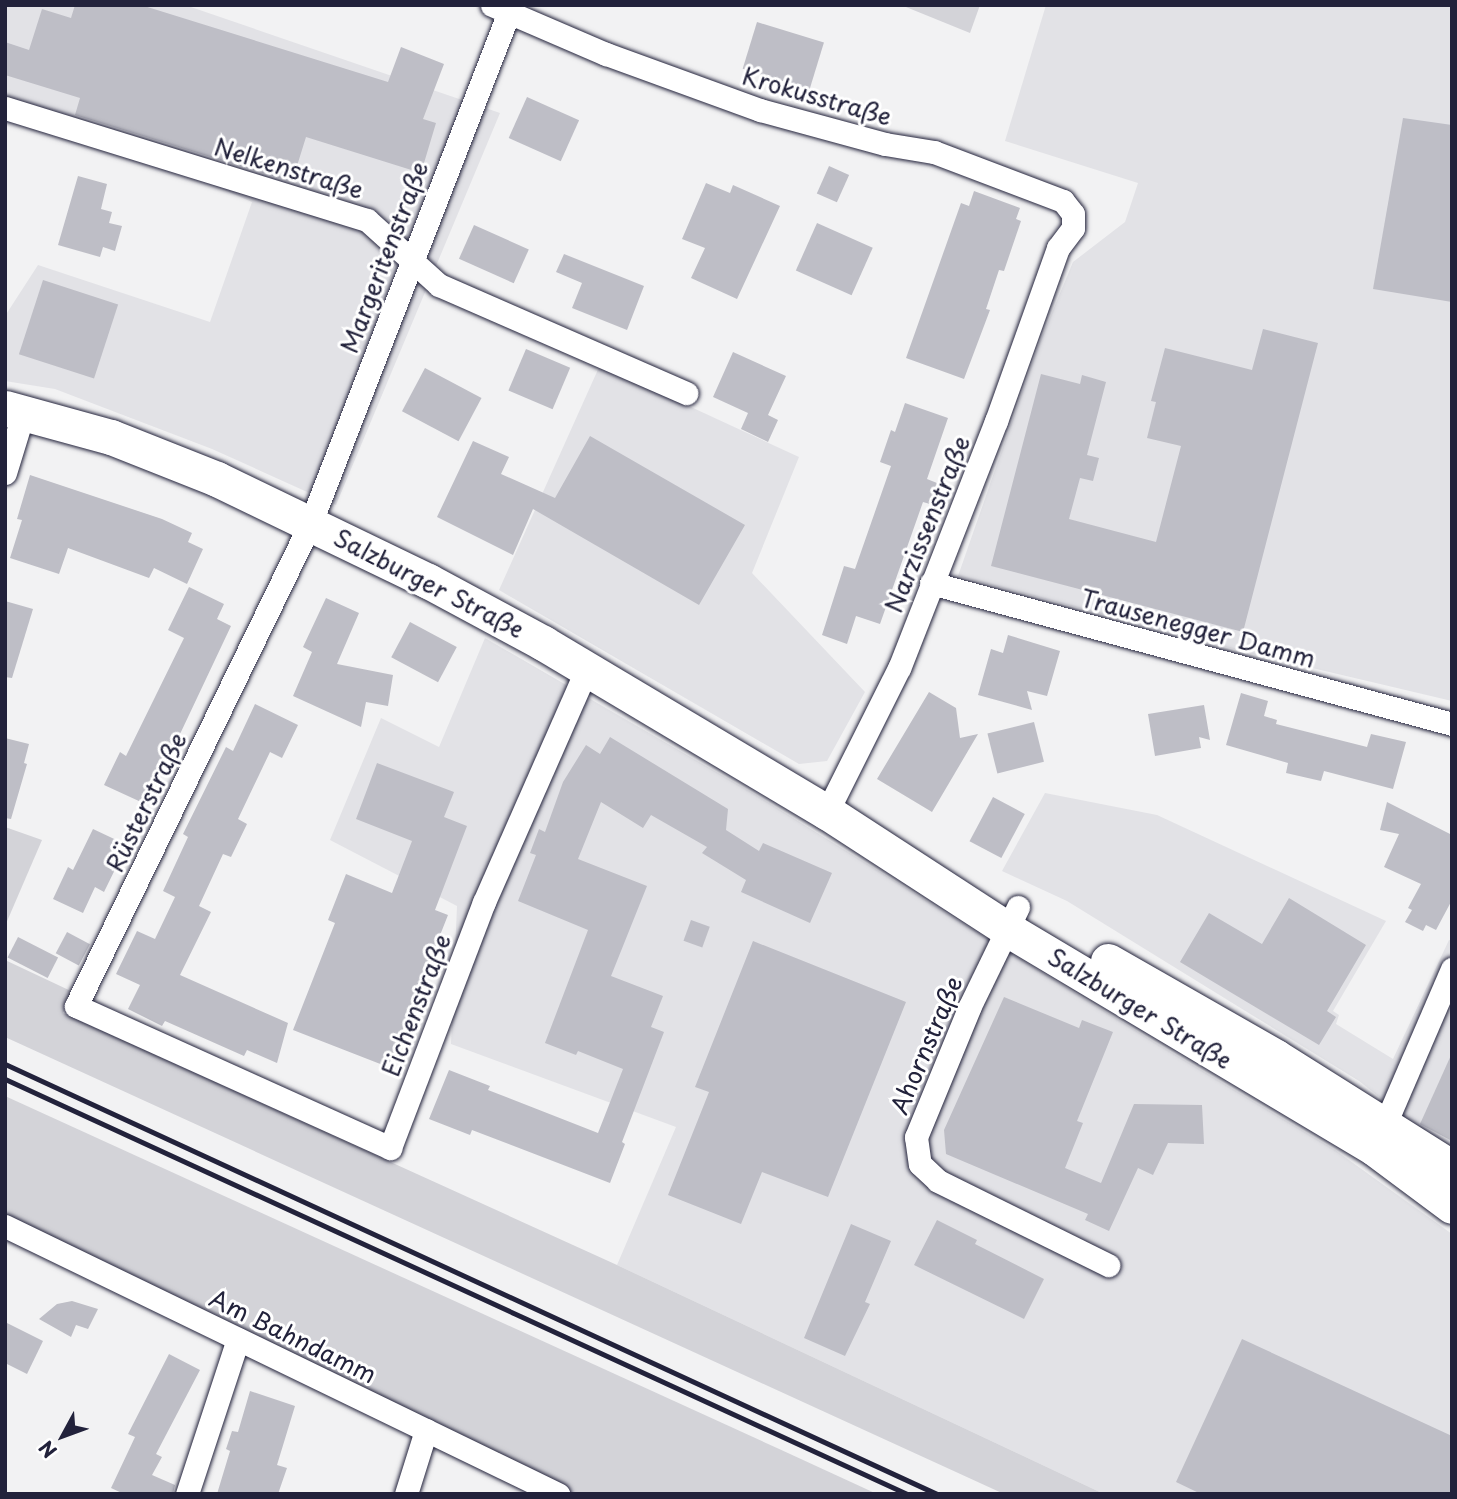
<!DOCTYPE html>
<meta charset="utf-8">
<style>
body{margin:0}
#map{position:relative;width:1457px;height:1499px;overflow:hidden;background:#f2f2f3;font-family:"Playpen Sans",sans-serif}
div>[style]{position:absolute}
.built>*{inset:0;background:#e2e2e6}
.green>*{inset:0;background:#d3d3d8}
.building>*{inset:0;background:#bebec6;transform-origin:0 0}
.roads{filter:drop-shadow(0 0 2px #22223b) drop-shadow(0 0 2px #22223b)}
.street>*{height:23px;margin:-11.5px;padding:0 11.5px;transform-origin:11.5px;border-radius:11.5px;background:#fff}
.primary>*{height:35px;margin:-17.5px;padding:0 17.5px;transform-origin:17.5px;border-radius:17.5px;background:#fff}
.rail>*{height:5px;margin:-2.5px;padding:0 2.5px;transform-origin:2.5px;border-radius:2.5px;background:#22223b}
span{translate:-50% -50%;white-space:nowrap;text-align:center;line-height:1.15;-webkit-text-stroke:6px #fff;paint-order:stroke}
.street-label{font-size:24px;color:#22223b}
.frame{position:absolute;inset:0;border:7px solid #22223b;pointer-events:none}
.north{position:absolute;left:28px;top:1401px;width:70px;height:70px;-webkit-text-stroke:5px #fff;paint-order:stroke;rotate:229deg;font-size:19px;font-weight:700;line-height:28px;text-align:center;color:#22223b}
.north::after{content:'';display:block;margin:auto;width:24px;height:32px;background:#22223b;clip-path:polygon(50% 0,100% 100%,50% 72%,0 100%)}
</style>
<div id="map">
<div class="built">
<i style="clip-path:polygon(5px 5px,185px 5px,500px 113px,336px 505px,212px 449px,55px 389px,5px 381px,5px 316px,38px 265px,210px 322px,252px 202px,5px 96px)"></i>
<i style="clip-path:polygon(1046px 5px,1452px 5px,1452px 701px,1249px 653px,958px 576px,1039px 344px,1073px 262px,1125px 222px,1138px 183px,1005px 141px)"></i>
<i style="clip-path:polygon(600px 365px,799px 457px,752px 573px,865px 692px,827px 761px,799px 764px,499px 590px)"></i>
<i style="clip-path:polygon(485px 638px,756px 795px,1154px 1042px,1335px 1150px,1452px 1234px,1452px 1494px,1104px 1494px,617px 1265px,676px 1127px,451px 1044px,457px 906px,330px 840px,381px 718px,439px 747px)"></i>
<i style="clip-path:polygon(1045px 793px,1157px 815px,1386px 921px,1333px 1011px,1339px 1015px,1336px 1024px,1393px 1059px,1449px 940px,1452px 941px,1452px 1149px,1416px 1126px,1359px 1081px,1067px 901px,1002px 871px)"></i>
</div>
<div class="green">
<i style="clip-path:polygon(901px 5px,980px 5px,970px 33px)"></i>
<i style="clip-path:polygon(5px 827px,42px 840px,5px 926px)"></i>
<i style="clip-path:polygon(5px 960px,73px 992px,63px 1013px,617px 1265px,1104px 1494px,1004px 1494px,5px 1037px)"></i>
<i style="clip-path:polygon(5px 1096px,777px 1448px,877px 1494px,570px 1494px,5px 1216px)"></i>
</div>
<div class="building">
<i style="clip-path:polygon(75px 5px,141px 5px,388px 82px,401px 47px,444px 64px,423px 119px,436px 123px,421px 173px,306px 137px,292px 182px,75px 115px,80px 98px,5px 75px,5px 42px,29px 50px,42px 9px,71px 18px)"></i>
<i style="left:757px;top:22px;width:70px;height:49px;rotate:17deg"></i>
<i style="left:527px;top:97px;width:57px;height:45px;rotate:24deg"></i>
<i style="clip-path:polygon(1403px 118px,1452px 125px,1452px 302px,1373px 289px)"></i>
<i style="left:829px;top:166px;width:22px;height:30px;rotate:24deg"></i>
<i style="clip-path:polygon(78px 176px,107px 184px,101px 209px,112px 212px,109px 223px,122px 226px,115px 251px,103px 247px,100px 257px,58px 245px)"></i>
<i style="clip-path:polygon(706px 183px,730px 193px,733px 185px,780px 206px,737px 299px,691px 278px,705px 248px,682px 239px)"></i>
<i style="clip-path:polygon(974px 191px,1020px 208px,1016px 219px,1021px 221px,1004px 271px,999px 270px,986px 309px,990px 310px,964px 379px,906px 358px,961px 203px,969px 206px)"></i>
<i style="left:817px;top:223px;width:61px;height:52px;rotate:24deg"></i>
<i style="left:474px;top:225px;width:60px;height:37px;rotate:24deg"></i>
<i style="clip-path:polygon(564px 254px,644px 286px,627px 330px,572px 308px,582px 283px,556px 272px)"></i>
<i style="left:43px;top:280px;width:79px;height:78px;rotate:18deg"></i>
<i style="clip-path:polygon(1263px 329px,1318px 343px,1243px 632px,991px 566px,1041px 374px,1080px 384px,1082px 375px,1106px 382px,1087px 455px,1099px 458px,1093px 481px,1080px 478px,1069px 519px,1156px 542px,1181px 446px,1147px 438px,1156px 402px,1151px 401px,1165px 348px,1252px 370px)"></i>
<i style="left:526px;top:349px;width:48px;height:45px;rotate:23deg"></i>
<i style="clip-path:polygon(733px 352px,786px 376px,768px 415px,778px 420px,768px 442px,741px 429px,748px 413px,713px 397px)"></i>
<i style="left:425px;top:368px;width:64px;height:49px;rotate:28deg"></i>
<i style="clip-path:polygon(905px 403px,948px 418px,927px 479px,937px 483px,930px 504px,923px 502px,880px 624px,856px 616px,847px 644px,822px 635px,844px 566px,855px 569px,891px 466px,880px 462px,891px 430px,895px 432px)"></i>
<i style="clip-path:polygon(590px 436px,745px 525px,699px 605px,533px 509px,513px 555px,437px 517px,473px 441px,509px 457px,501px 474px,555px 498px)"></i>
<i style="clip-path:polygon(30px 475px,162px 519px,192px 533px,188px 542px,203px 549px,187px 584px,154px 568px,149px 578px,68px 548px,59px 574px,10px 558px,22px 520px,17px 519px)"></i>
<i style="clip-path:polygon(189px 587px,224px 604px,217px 619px,231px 626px,172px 751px,167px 749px,141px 802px,104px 785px,120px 752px,126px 756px,184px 638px,168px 630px)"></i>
<i style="clip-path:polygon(326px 598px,359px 613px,337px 664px,393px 675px,388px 706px,366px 702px,361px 727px,293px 696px,312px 652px,303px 647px)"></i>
<i style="clip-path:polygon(5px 601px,33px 609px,12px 678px,5px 677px)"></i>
<i style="left:410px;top:622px;width:53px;height:40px;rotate:28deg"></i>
<i style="clip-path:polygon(1008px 635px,1060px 651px,1047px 696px,1027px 691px,1032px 710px,978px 695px,991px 649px,1003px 653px)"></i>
<i style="clip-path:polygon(929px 692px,956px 708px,960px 738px,978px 734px,932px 812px,877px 779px)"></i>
<i style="clip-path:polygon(1241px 693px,1268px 701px,1264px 716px,1277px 720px,1276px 724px,1367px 747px,1371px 734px,1406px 742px,1393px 789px,1324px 771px,1321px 781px,1286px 773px,1288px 763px,1226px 745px)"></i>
<i style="clip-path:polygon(255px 704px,298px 725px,282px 758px,270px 752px,238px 819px,247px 824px,231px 857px,223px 854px,199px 906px,211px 912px,180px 975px,288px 1023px,277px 1063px,247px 1050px,244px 1056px,165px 1021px,162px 1026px,128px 1009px,140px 985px,116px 974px,137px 931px,155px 939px,175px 897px,163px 891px,188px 837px,183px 834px,226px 747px,233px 751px)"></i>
<i style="clip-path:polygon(1204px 705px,1210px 740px,1199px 737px,1201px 748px,1155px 756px,1148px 714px)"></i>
<i style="left:1034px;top:722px;width:41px;height:48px;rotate:76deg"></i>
<i style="clip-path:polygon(610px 737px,728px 809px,726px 830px,759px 851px,763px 843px,832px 873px,810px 923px,741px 892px,746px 880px,702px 853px,707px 847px,651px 815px,643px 828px,601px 802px,578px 859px,647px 886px,611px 976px,663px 996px,651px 1027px,664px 1032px,622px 1142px,625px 1144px,610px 1183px,472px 1130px,470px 1135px,429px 1119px,449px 1070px,490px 1086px,488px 1090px,598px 1133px,623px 1069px,578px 1051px,576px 1055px,545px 1043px,588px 930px,518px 901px,536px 855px,530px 853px,539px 829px,545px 832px,563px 782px,586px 745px,600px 754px)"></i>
<i style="clip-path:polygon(5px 738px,29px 744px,24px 763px,27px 764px,11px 819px,5px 818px)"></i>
<i style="clip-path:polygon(377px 763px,454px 792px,444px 817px,467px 826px,435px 910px,448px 915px,388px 1067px,293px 1030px,335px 923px,328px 920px,346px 874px,392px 893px,412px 841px,356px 819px)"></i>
<i style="left:993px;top:797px;width:36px;height:50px;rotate:28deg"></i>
<i style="clip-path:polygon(1387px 802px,1452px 835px,1452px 900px,1436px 930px,1426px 925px,1423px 931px,1405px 922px,1412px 910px,1408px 908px,1421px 884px,1384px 867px,1399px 834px,1380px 830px)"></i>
<i style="clip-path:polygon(93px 829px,127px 845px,104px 892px,95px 887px,83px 913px,53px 899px,68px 867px,73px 870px)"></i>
<i style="clip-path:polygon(1289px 898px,1366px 945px,1327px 1011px,1336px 1017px,1319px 1045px,1180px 962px,1209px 913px,1262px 944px)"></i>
<i style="left:691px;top:920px;width:20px;height:22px;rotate:20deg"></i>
<i style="left:67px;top:932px;width:26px;height:24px;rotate:28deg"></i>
<i style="left:18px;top:937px;width:45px;height:23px;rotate:27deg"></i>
<i style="clip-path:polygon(753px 941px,906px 1002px,828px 1197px,762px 1172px,741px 1224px,668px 1195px,709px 1092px,695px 1087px)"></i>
<i style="clip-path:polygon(1004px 997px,1079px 1028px,1082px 1020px,1113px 1032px,1077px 1121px,1083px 1123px,1065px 1168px,1101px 1183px,1134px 1104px,1202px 1105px,1204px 1144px,1168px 1143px,1153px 1175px,1138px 1168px,1109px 1231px,1085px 1220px,1088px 1214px,946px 1154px,944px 1130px)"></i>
<i style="clip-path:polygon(1452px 1053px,1452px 1141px,1420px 1124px)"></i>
<i style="clip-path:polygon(937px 1220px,977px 1240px,975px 1244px,1044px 1279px,1024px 1319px,914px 1265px)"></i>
<i style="clip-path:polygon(851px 1224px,891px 1241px,865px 1302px,870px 1304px,845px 1356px,804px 1338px)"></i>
<i style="clip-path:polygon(72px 1301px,98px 1309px,88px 1329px,76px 1325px,71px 1337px,39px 1319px,57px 1304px)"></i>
<i style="clip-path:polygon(5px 1322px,43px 1341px,27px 1374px,5px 1363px)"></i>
<i style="clip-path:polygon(1242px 1339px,1452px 1436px,1452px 1494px,1201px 1494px,1176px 1482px)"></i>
<i style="clip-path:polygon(169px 1354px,200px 1370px,156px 1454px,162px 1457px,152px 1475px,175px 1485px,173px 1494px,124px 1494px,111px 1488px,135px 1437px,128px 1434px)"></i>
<i style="clip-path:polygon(250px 1391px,295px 1406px,277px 1465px,287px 1468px,278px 1494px,217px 1494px,230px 1451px,226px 1449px,232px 1431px,238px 1432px)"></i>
</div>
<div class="roads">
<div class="street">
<i style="left:492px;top:5px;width:124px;rotate:23.3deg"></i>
<i style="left:606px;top:54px;width:164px;rotate:20deg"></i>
<i style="left:760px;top:110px;width:130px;rotate:15.2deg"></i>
<i style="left:885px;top:144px;width:50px;rotate:9.3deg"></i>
<i style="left:934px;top:152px;width:138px;rotate:20.8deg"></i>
<i style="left:1063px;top:201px;width:16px;rotate:52deg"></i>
<i style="left:1073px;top:214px;width:14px;rotate:90deg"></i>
<i style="left:1073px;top:228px;width:25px;rotate:127deg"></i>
<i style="left:1058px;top:248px;width:184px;rotate:109.7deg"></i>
<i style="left:996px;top:421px;width:265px;rotate:111.4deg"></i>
<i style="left:899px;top:668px;width:161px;rotate:116.6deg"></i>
<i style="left:509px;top:12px;width:547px;rotate:111.22deg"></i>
<i style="left:311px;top:522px;width:538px;rotate:115.9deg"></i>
<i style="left:76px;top:1006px;width:345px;rotate:24.3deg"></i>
<i style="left:390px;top:1148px;width:263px;rotate:-69.1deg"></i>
<i style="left:484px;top:902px;width:256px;rotate:-66.2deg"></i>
<i style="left:5px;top:108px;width:379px;rotate:17.2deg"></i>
<i style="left:367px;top:220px;width:97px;rotate:42.1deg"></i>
<i style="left:439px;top:285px;width:270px;rotate:23.6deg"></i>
<i style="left:5px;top:473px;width:65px;rotate:-73deg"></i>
<i style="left:931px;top:583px;width:540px;rotate:15.14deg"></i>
<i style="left:1018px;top:907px;width:110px;rotate:115.9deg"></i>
<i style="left:970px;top:1006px;width:142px;rotate:112.4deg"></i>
<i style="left:916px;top:1137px;width:27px;rotate:82deg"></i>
<i style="left:920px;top:1164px;width:25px;rotate:43deg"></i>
<i style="left:938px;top:1181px;width:190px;rotate:26.3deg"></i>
<i style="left:1380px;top:1136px;width:182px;rotate:-66.7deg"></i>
<i style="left:5px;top:1226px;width:615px;rotate:25.86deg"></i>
<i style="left:187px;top:1494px;width:163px;rotate:-71.8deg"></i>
<i style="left:406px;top:1494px;width:67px;rotate:-72.6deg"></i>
</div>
<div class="primary">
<i style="left:5px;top:408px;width:110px;rotate:15.3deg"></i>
<i style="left:111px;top:437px;width:114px;rotate:21.6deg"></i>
<i style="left:217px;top:479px;width:234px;rotate:25.8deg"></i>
<i style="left:428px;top:581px;width:131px;rotate:28.3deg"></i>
<i style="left:543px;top:643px;width:330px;rotate:30.8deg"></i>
<i style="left:827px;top:812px;width:215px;rotate:33deg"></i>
<i style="left:1007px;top:929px;width:427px;rotate:30.8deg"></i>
<i style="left:1374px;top:1148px;width:97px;rotate:36.6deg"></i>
<i style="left:1108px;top:961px;width:193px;rotate:29.7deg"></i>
<i style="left:1276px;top:1057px;width:208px;rotate:32.2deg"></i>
</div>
</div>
<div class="rail">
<i style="left:5px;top:1064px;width:1026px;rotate:24.77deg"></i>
<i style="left:5px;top:1079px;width:993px;rotate:24.71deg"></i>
</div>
<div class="street-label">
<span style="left:817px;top:96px;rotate:16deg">Krokusstraße</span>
<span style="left:289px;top:168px;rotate:17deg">Nelkenstraße</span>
<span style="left:384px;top:257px;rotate:-69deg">Margeritenstraße</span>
<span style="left:927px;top:524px;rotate:-68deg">Narzissenstraße</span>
<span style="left:429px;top:583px;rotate:27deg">Salzburger Straße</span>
<span style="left:1198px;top:628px;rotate:15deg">Trausenegger Damm</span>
<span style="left:146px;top:802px;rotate:-64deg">Rüsterstraße</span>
<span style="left:416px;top:1005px;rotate:-69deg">Eichenstraße</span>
<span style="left:1140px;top:1008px;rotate:31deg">Salzburger Straße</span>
<span style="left:926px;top:1045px;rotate:-67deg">Ahornstraße</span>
<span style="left:293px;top:1336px;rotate:26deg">Am Bahndamm</span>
</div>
<div class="frame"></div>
<div class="north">N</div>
</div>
